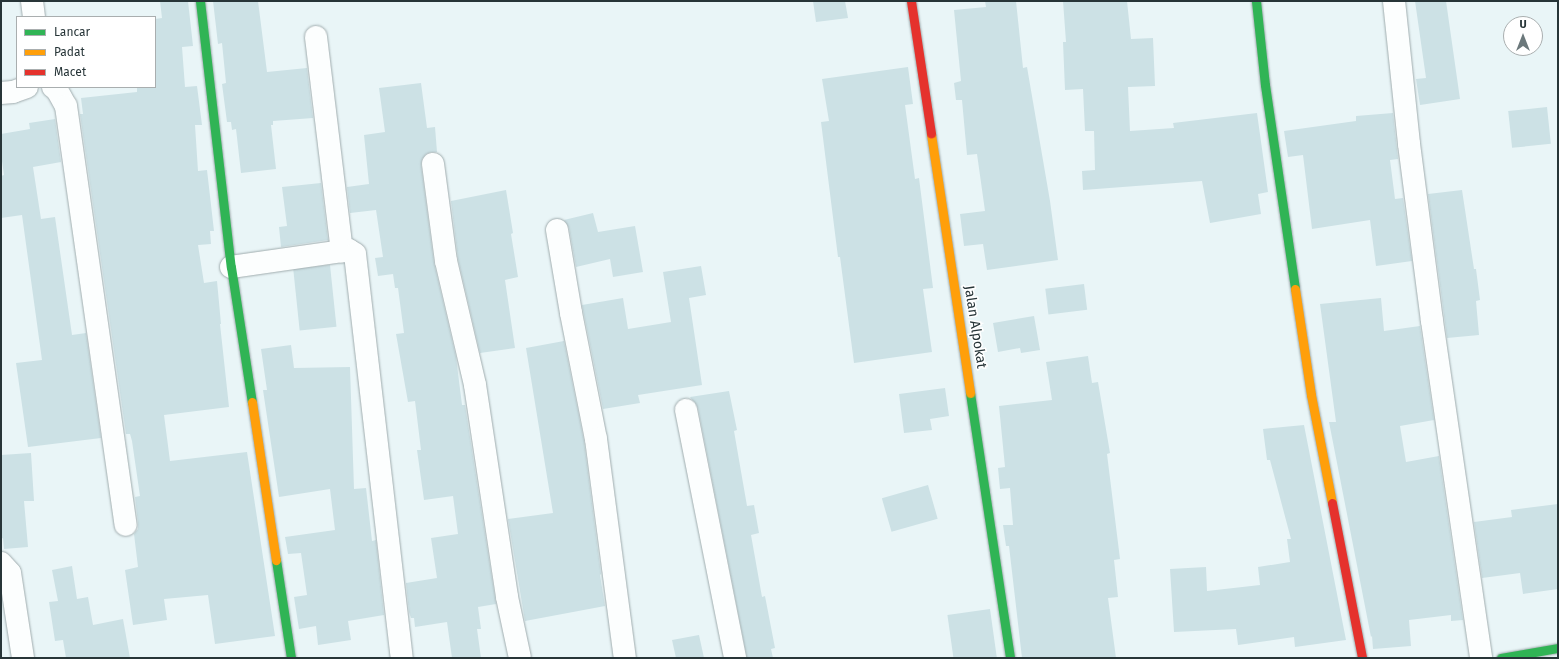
<!DOCTYPE html>
<style>
body{margin:0}
#map{position:relative;width:1559px;height:659px;overflow:hidden;background:#e9f5f7;font-family:"Fira Sans",sans-serif}
div>[style]{position:absolute}
.building>*{inset:0;background:#cce1e5;transform-origin:0 0}
.roads{filter:drop-shadow(0 0 1px #a0acae) drop-shadow(0 0 1px #a0acae)}
.street>*{height:22px;margin:-11px;padding:0 11px;transform-origin:11px;border-radius:11px;background:#fcfefe}
.fast>*{height:9px;margin:-4.5px;padding:0 4.5px;transform-origin:4.5px;border-radius:4.5px;background:#30b455}
.slow>*{height:9px;margin:-4.5px;padding:0 4.5px;transform-origin:4.5px;border-radius:4.5px;background:#ff9f0a}
.jam>*{height:9px;margin:-4.5px;padding:0 4.5px;transform-origin:4.5px;border-radius:4.5px;background:#e5322d}
span{translate:-50% -50%;white-space:nowrap;text-align:center;line-height:1.15;-webkit-text-stroke:3px #fff;paint-order:stroke}
.street-label{font-size:14px;color:#273538}
.frame{position:absolute;inset:0;border:2px solid #273538;pointer-events:none}
.legend{position:absolute;left:16px;top:16px;width:140px;height:72px;box-sizing:border-box;background:#fff;border:1px solid #a9aeaf;margin:0;padding:5px 7px;list-style:none;font-size:12px;color:#273538}
.legend li{display:flex;align-items:center;gap:8px;height:20px}
.legend b{width:20px;border:1px solid #a9aeaf}
.north{position:absolute;left:1503px;top:16px;width:40px;height:40px;box-sizing:border-box;background:#fff;border:1px solid #a9aeaf;border-radius:50%;rotate:0deg;font-size:11px;font-weight:700;line-height:16px;text-align:center;color:#273538}
.north::after{content:'';display:block;margin:auto;width:14px;height:18px;background:#6b787b;clip-path:polygon(50% 0,100% 100%,50% 72%,0 100%)}
</style>
<div id="map">
<div class="building">
<i style="clip-path:polygon(160px 1px,188px 1px,193px 46px,182px 47px,185px 87px,197px 86px,202px 125px,195px 125px,198px 171px,207px 170px,214px 231px,210px 231px,211px 244px,198px 245px,204px 283px,217px 281px,221px 324px,220px 324px,229px 407px,164px 415px,170px 461px,247px 452px,275px 636px,215px 644px,208px 595px,164px 599px,167px 620px,133px 625px,125px 570px,138px 567px,134px 534px,138px 529px,138px 523px,135px 497px,140px 496px,132px 441px,130px 434px,126px 434px,80px 114px,83px 114px,81px 98px,137px 92px,137px 87px,155px 87px,155px 19px,162px 18px)"></i>
<i style="clip-path:polygon(213px 1px,258px 1px,267px 72px,307px 68px,313px 118px,273px 121px,273px 125px,271px 125px,276px 169px,241px 173px,236px 129px,232px 130px,231px 122px,227px 122px,222px 84px,226px 83px,222px 43px,218px 44px)"></i>
<i style="clip-path:polygon(813px 1px,845px 1px,848px 18px,816px 22px)"></i>
<i style="clip-path:polygon(985px 1px,1016px 1px,1023px 68px,1027px 67px,1050px 201px,1058px 260px,987px 270px,983px 244px,964px 246px,960px 214px,985px 211px,977px 154px,967px 155px,962px 100px,956px 100px,954px 83px,961px 81px,954px 10px,986px 7px)"></i>
<i style="clip-path:polygon(1063px 1px,1127px 1px,1131px 39px,1153px 38px,1155px 86px,1128px 87px,1130px 131px,1174px 128px,1173px 123px,1257px 113px,1268px 192px,1258px 194px,1261px 214px,1210px 223px,1202px 181px,1083px 190px,1082px 171px,1095px 170px,1094px 131px,1085px 131px,1083px 89px,1065px 90px,1063px 42px,1066px 42px)"></i>
<i style="clip-path:polygon(1415px 1px,1446px 1px,1460px 99px,1420px 105px,1416px 79px,1426px 78px)"></i>
<i style="clip-path:polygon(908px 67px,913px 104px,905px 105px,915px 179px,919px 178px,933px 288px,923px 289px,932px 352px,854px 363px,840px 257px,838px 257px,821px 122px,829px 121px,822px 79px)"></i>
<i style="clip-path:polygon(421px 83px,427px 128px,435px 127px,437px 152px,431px 152px,426px 154px,422px 159px,421px 165px,434px 263px,456px 357px,462px 405px,465px 405px,496px 604px,478px 607px,481px 629px,477px 629px,481px 658px,452px 658px,447px 622px,415px 627px,414px 618px,411px 618px,409px 612px,406px 583px,437px 578px,431px 538px,458px 534px,453px 496px,424px 500px,417px 450px,421px 450px,415px 401px,408px 402px,396px 334px,404px 333px,398px 288px,395px 288px,393px 274px,378px 276px,375px 258px,383px 257px,376px 210px,350px 213px,347px 187px,369px 184px,364px 135px,385px 132px,379px 88px)"></i>
<i style="left:1547px;top:107px;width:37px;height:39px;rotate:84deg"></i>
<i style="clip-path:polygon(1393px 113px,1398px 159px,1390px 160px,1395px 199px,1403px 198px,1412px 261px,1376px 266px,1370px 220px,1312px 229px,1303px 155px,1288px 157px,1284px 131px,1356px 121px,1356px 116px)"></i>
<i style="clip-path:polygon(55px 119px,61px 162px,33px 167px,41px 219px,55px 217px,72px 335px,86px 333px,101px 438px,28px 447px,16px 363px,42px 360px,22px 215px,1px 218px,1px 176px,4px 175px,1px 154px,1px 134px,30px 129px,29px 123px)"></i>
<i style="clip-path:polygon(321px 183px,328px 240px,281px 247px,279px 227px,287px 226px,282px 187px)"></i>
<i style="clip-path:polygon(506px 190px,513px 233px,511px 234px,518px 277px,505px 280px,515px 348px,480px 353px,458px 259px,451px 201px)"></i>
<i style="clip-path:polygon(1462px 190px,1474px 269px,1476px 269px,1480px 300px,1476px 301px,1479px 335px,1447px 338px,1428px 194px)"></i>
<i style="clip-path:polygon(593px 213px,598px 232px,635px 226px,643px 272px,613px 277px,610px 259px,576px 267px,569px 228px,564px 220px)"></i>
<i style="left:330px;top:265px;width:62px;height:37px;rotate:84deg"></i>
<i style="clip-path:polygon(701px 266px,706px 295px,689px 298px,702px 385px,638px 395px,640px 403px,603px 409px,582px 305px,623px 298px,628px 329px,671px 322px,663px 272px)"></i>
<i style="left:1084px;top:284px;width:26px;height:39px;rotate:83deg"></i>
<i style="clip-path:polygon(1381px 298px,1384px 331px,1420px 326px,1434px 420px,1400px 426px,1406px 462px,1439px 456px,1463px 620px,1451px 621px,1451px 615px,1409px 620px,1411px 646px,1373px 649px,1372px 636px,1371px 637px,1329px 422px,1336px 422px,1320px 304px)"></i>
<i style="clip-path:polygon(1034px 316px,1040px 350px,1021px 353px,1020px 348px,998px 352px,993px 323px)"></i>
<i style="clip-path:polygon(564px 341px,584px 441px,601px 574px,600px 575px,605px 606px,525px 621px,508px 519px,553px 513px,526px 348px)"></i>
<i style="clip-path:polygon(291px 345px,294px 368px,350px 367px,354px 489px,366px 488px,372px 541px,376px 540px,384px 615px,348px 621px,351px 640px,318px 645px,316px 626px,299px 629px,294px 597px,307px 595px,301px 553px,288px 554px,285px 537px,335px 530px,330px 489px,279px 497px,263px 390px,267px 390px,261px 349px)"></i>
<i style="clip-path:polygon(1088px 356px,1092px 383px,1098px 382px,1110px 453px,1107px 454px,1120px 559px,1114px 560px,1118px 597px,1108px 598px,1116px 658px,1022px 658px,1009px 546px,1006px 546px,1003px 525px,1013px 525px,1010px 488px,1000px 489px,998px 468px,1005px 467px,999px 406px,1052px 400px,1046px 362px)"></i>
<i style="clip-path:polygon(945px 388px,949px 416px,930px 419px,932px 430px,904px 433px,899px 394px)"></i>
<i style="clip-path:polygon(729px 391px,737px 430px,734px 431px,747px 506px,754px 505px,759px 533px,751px 535px,762px 597px,765px 596px,775px 648px,771px 649px,773px 658px,747px 658px,698px 408px,690px 397px)"></i>
<i style="clip-path:polygon(1304px 425px,1346px 640px,1295px 647px,1294px 637px,1238px 645px,1236px 629px,1174px 632px,1170px 569px,1206px 567px,1207px 591px,1260px 585px,1258px 567px,1290px 562px,1287px 539px,1291px 539px,1270px 460px,1267px 460px,1263px 429px)"></i>
<i style="clip-path:polygon(31px 453px,34px 501px,24px 501px,28px 547px,4px 549px,3px 538px,1px 539px,1px 455px)"></i>
<i style="left:928px;top:485px;width:35px;height:48px;rotate:74deg"></i>
<i style="clip-path:polygon(1558px 504px,1558px 589px,1523px 594px,1520px 573px,1482px 578px,1474px 522px,1512px 517px,1511px 510px)"></i>
<i style="clip-path:polygon(72px 566px,77px 599px,88px 597px,93px 625px,123px 619px,130px 658px,66px 658px,63px 640px,55px 641px,49px 602px,58px 601px,52px 570px)"></i>
<i style="left:990px;top:609px;width:49px;height:43px;rotate:82deg"></i>
<i style="clip-path:polygon(699px 635px,704px 658px,676px 658px,672px 640px)"></i>
</div>
<div class="roads">
<div class="street">
<i style="left:32px;top:1px;width:16px;rotate:83deg"></i>
<i style="left:1394px;top:1px;width:144px;rotate:84deg"></i>
<i style="left:1409px;top:144px;width:178px;rotate:82.6deg"></i>
<i style="left:1432px;top:321px;width:341px;rotate:81.7deg"></i>
<i style="left:316px;top:37px;width:216px;rotate:83.1deg"></i>
<i style="left:53px;top:87px;width:5px;rotate:37deg"></i>
<i style="left:57px;top:90px;width:18px;rotate:61deg"></i>
<i style="left:66px;top:106px;width:423px;rotate:81.9deg"></i>
<i style="left:1px;top:93px;width:12px;rotate:-5deg"></i>
<i style="left:13px;top:92px;width:15px;rotate:-20deg"></i>
<i style="left:433px;top:164px;width:98px;rotate:82.4deg"></i>
<i style="left:446px;top:261px;width:127px;rotate:76.8deg"></i>
<i style="left:475px;top:385px;width:214px;rotate:81.4deg"></i>
<i style="left:507px;top:597px;width:62px;rotate:78deg"></i>
<i style="left:557px;top:230px;width:84px;rotate:80.4deg"></i>
<i style="left:571px;top:313px;width:128px;rotate:78.8deg"></i>
<i style="left:596px;top:439px;width:221px;rotate:82.5deg"></i>
<i style="left:231px;top:267px;width:119px;rotate:-8.2deg"></i>
<i style="left:349px;top:250px;width:7px;rotate:34deg"></i>
<i style="left:355px;top:254px;width:407px;rotate:83.4deg"></i>
<i style="left:686px;top:410px;width:253px;rotate:78.8deg"></i>
<i style="left:1px;top:563px;width:13px;rotate:48deg"></i>
<i style="left:10px;top:573px;width:86px;rotate:81.3deg"></i>
</div>
<div class="fast">
<i style="left:200px;top:1px;width:268px;rotate:83.4deg"></i>
<i style="left:231px;top:267px;width:137px;rotate:81.2deg"></i>
<i style="left:1256px;top:1px;width:84px;rotate:83.9deg"></i>
<i style="left:1265px;top:85px;width:206px;rotate:81.6deg"></i>
<i style="left:970px;top:393px;width:268px;rotate:81.4deg"></i>
<i style="left:276px;top:560px;width:99px;rotate:81.3deg"></i>
<i style="left:1501px;top:658px;width:58px;rotate:-10deg"></i>
</div>
<div class="slow">
<i style="left:931px;top:134px;width:262px;rotate:81.4deg"></i>
<i style="left:1295px;top:289px;width:107px;rotate:81.4deg"></i>
<i style="left:1311px;top:395px;width:110px;rotate:79deg"></i>
<i style="left:252px;top:402px;width:160px;rotate:81.4deg"></i>
</div>
<div class="jam">
<i style="left:911px;top:1px;width:134px;rotate:81.4deg"></i>
<i style="left:1332px;top:503px;width:158px;rotate:79deg"></i>
</div>
</div>
<div class="street-label">
<span style="left:975px;top:327px;rotate:81deg">Jalan Alpokat</span>
</div>
<div class="frame"></div>
<ul class="legend">
<li><b style="height:5px;background:#30b455"></b>Lancar</li>
<li><b style="height:5px;background:#ff9f0a"></b>Padat</li>
<li><b style="height:5px;background:#e5322d"></b>Macet</li>
</ul>
<div class="north">U</div>
</div>
